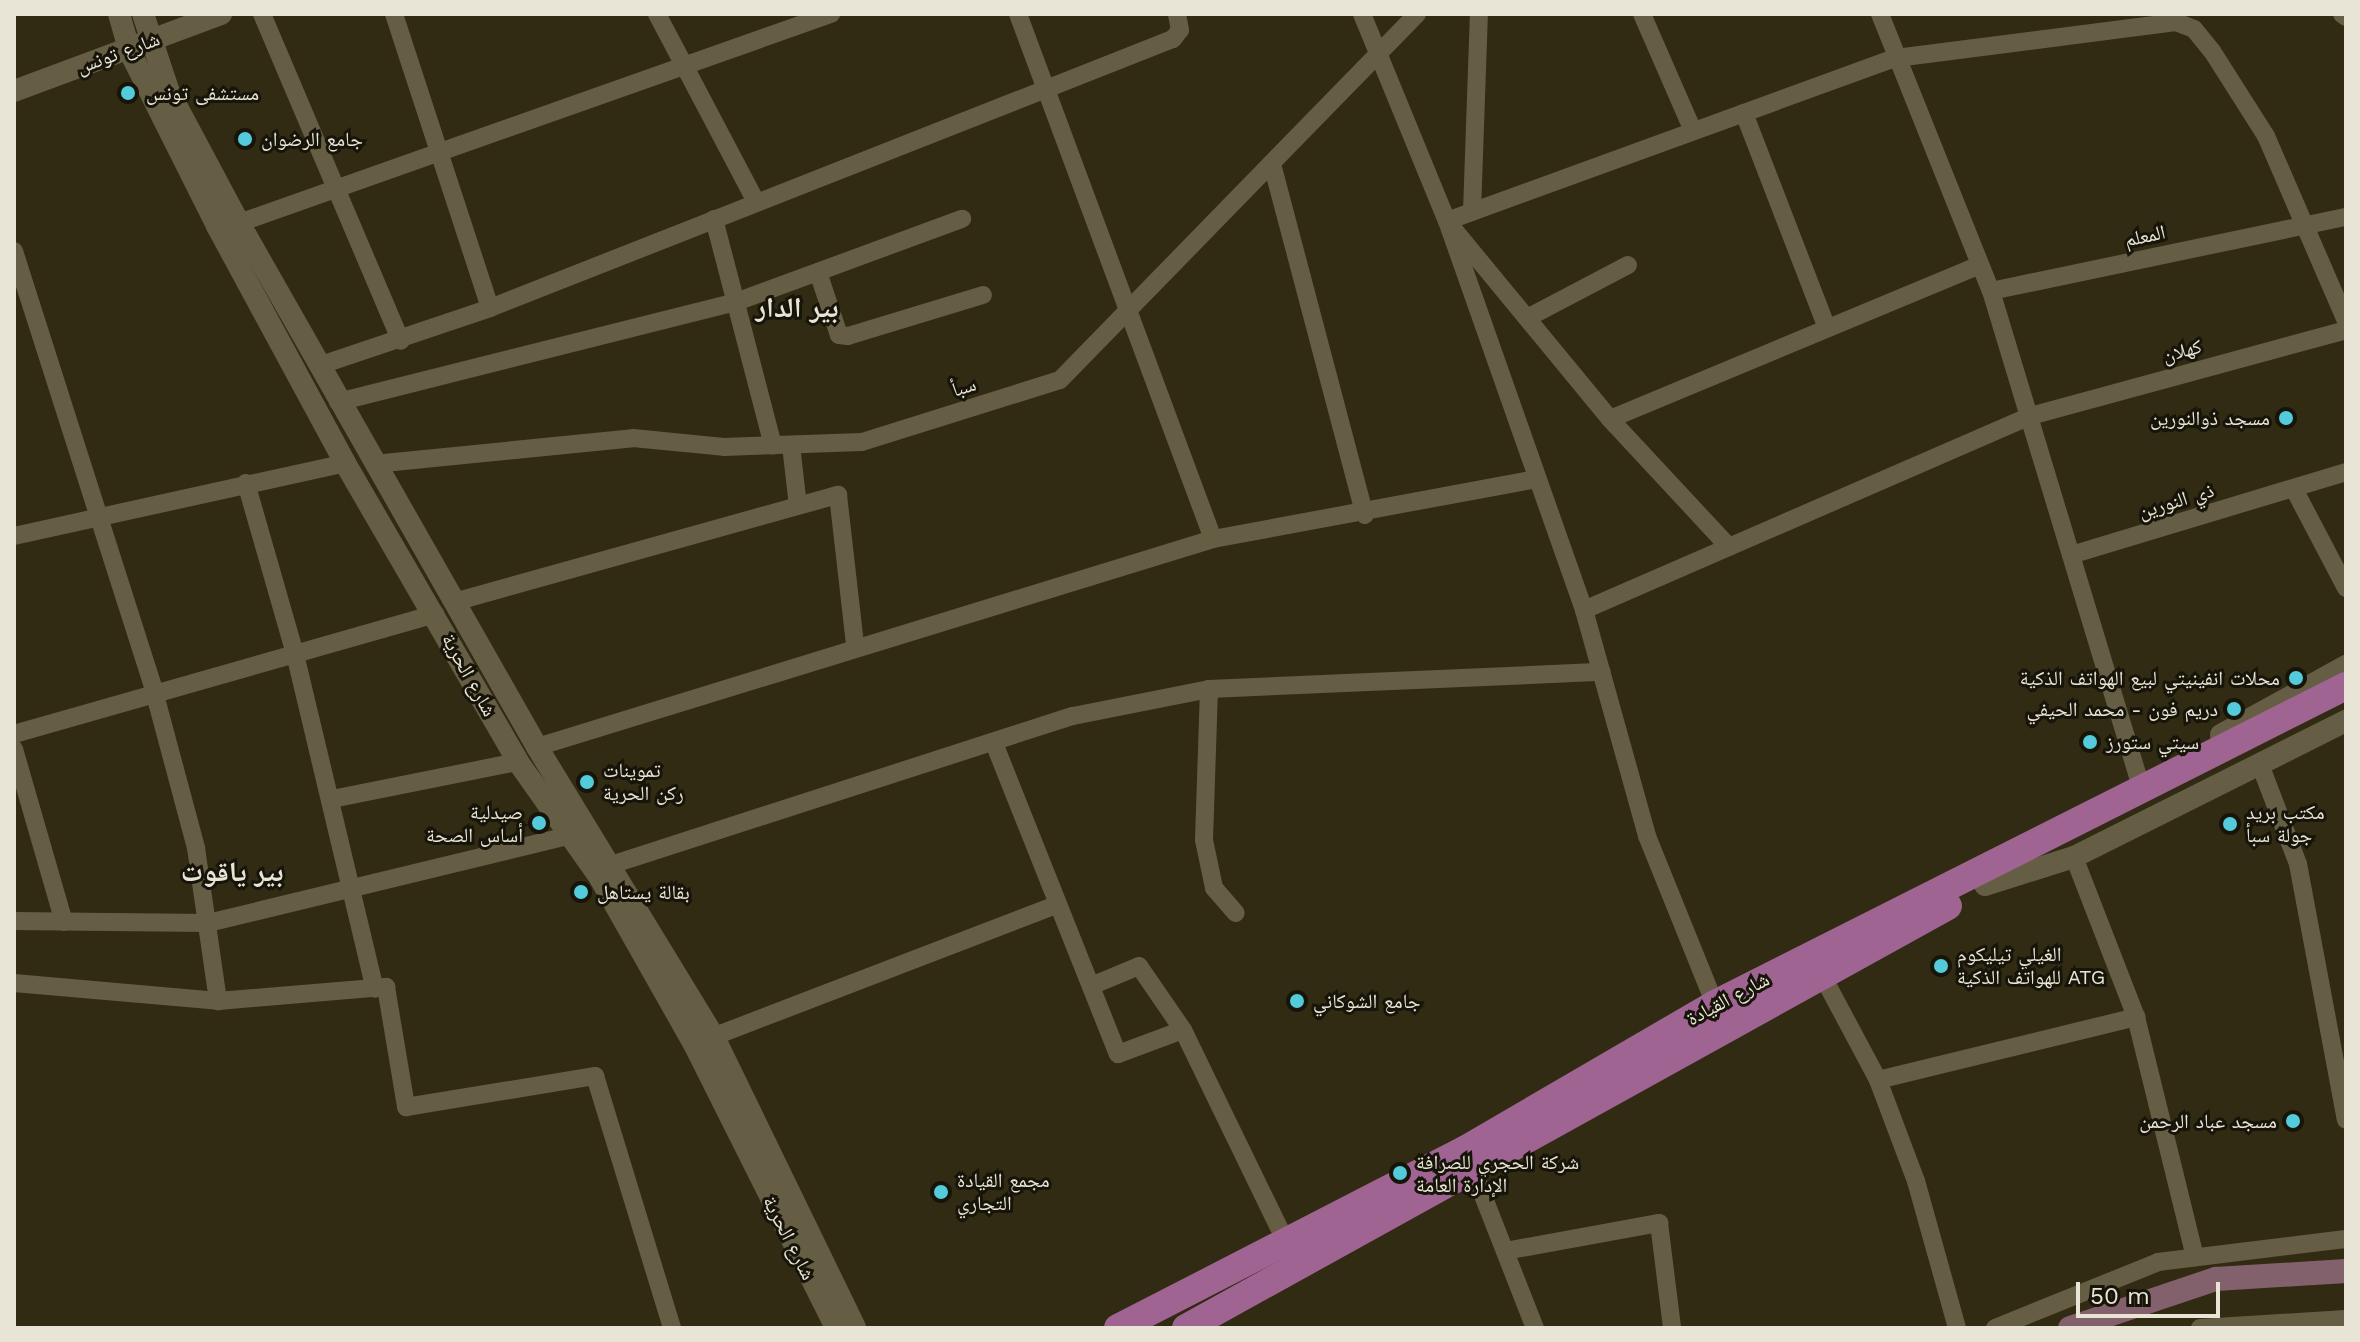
<!DOCTYPE html>
<meta charset="utf-8">
<style>
body{margin:0}
#map{position:relative;width:2360px;height:1342px;overflow:hidden;background:#322b13;font-family:"Work Sans","Noto Naskh Arabic",sans-serif}
div>[style]{position:absolute}
.minor>*{height:18px;margin:-9px;padding:0 9px;transform-origin:9px;border-radius:9px;background:#665e44}
.tertiary>*{height:22px;margin:-11px;padding:0 11px;transform-origin:11px;border-radius:11px;background:#665e44}
.secondary>*{height:24px;margin:-12px;padding:0 12px;transform-origin:12px;border-radius:12px;background:#83616c}
.primary>*{height:28px;margin:-14px;padding:0 14px;transform-origin:14px;border-radius:14px;background:#a06493}
.dots>*{width:22px;height:22px;translate:-50% -50%;box-sizing:border-box;border:4px solid #17140a;border-radius:50%}
span{translate:-50% -50%;white-space:nowrap;text-align:center;line-height:1.15;-webkit-text-stroke:6px #17140a;paint-order:stroke}
.street-label{font-size:20px;color:#e9e5d6}
.poi-label{font-size:20px;color:#e9e5d6}
.left{translate:0 -50%;text-align:left}
.right{translate:-100% -50%;text-align:right}
.district-label{font-size:28px;color:#e9e5d6;font-weight:700}
.frame{position:absolute;inset:0;border:16px solid #e9e5d6;pointer-events:none}
.scale{position:absolute;left:2076px;top:1282px;width:144px;height:36px;box-sizing:border-box;border:4px solid #e9e5d6;border-top:0;padding-left:10px;font-size:24px;line-height:28px;white-space:nowrap;color:#e9e5d6;-webkit-text-stroke:6px #17140a;paint-order:stroke}
</style>
<div id="map">
<div class="minor">
<i style="left:262px;top:14px;width:355px;rotate:67deg"></i>
<i style="left:394px;top:14px;width:309px;rotate:71.9deg"></i>
<i style="left:657px;top:14px;width:212px;rotate:62.2deg"></i>
<i style="left:1018px;top:14px;width:560px;rotate:69.62deg"></i>
<i style="left:1362px;top:14px;width:224px;rotate:67.7deg"></i>
<i style="left:1447px;top:221px;width:412px;rotate:70.6deg"></i>
<i style="left:1584px;top:610px;width:235px;rotate:74.4deg"></i>
<i style="left:1647px;top:836px;width:181px;rotate:68deg"></i>
<i style="left:1642px;top:14px;width:128px;rotate:66.4deg"></i>
<i style="left:1880px;top:14px;width:298px;rotate:68.2deg"></i>
<i style="left:1991px;top:291px;width:511px;rotate:73.16deg"></i>
<i style="left:2342px;top:14px;width:5px;rotate:37deg"></i>
<i style="left:1744px;top:113px;width:230px;rotate:68.9deg"></i>
<i style="left:1272px;top:164px;width:363px;rotate:75.2deg"></i>
<i style="left:1472px;top:212px;width:198px;rotate:-88deg"></i>
<i style="left:714px;top:219px;width:234px;rotate:75.4deg"></i>
<i style="left:239px;top:223px;width:628px;rotate:-19.45deg"></i>
<i style="left:14px;top:251px;width:462px;rotate:72.3deg"></i>
<i style="left:154px;top:691px;width:163px;rotate:75deg"></i>
<i style="left:196px;top:848px;width:155px;rotate:81.8deg"></i>
<i style="left:818px;top:272px;width:66px;rotate:71.6deg"></i>
<i style="left:839px;top:335px;width:9px;rotate:6deg"></i>
<i style="left:848px;top:336px;width:141px;rotate:-16.9deg"></i>
<i style="left:1991px;top:291px;width:363px;rotate:-11.8deg"></i>
<i style="left:1527px;top:318px;width:114px;rotate:-27.7deg"></i>
<i style="left:318px;top:366px;width:182px;rotate:-18.6deg"></i>
<i style="left:490px;top:308px;width:734px;rotate:-21.5deg"></i>
<i style="left:1173px;top:39px;width:11px;rotate:-52deg"></i>
<i style="left:1180px;top:30px;width:16px;rotate:-101deg"></i>
<i style="left:338px;top:402px;width:410px;rotate:-14.1deg"></i>
<i style="left:736px;top:302px;width:241px;rotate:-20.2deg"></i>
<i style="left:1610px;top:419px;width:401px;rotate:-22.6deg"></i>
<i style="left:791px;top:445px;width:61px;rotate:83.5deg"></i>
<i style="left:374px;top:464px;width:260px;rotate:-5.7deg"></i>
<i style="left:633px;top:438px;width:91px;rotate:5.6deg"></i>
<i style="left:724px;top:447px;width:138px;rotate:-2.1deg"></i>
<i style="left:862px;top:442px;width:207px;rotate:-17.4deg"></i>
<i style="left:1060px;top:380px;width:511px;rotate:-45.71deg"></i>
<i style="left:246px;top:483px;width:178px;rotate:74deg"></i>
<i style="left:295px;top:654px;width:344px;rotate:76.6deg"></i>
<i style="left:2294px;top:489px;width:112px;rotate:62.3deg"></i>
<i style="left:14px;top:536px;width:339px;rotate:-12.4deg"></i>
<i style="left:1729px;top:547px;width:175px;rotate:-132.9deg"></i>
<i style="left:1610px;top:419px;width:256px;rotate:-129.5deg"></i>
<i style="left:1447px;top:221px;width:478px;rotate:-20deg"></i>
<i style="left:1896px;top:58px;width:282px;rotate:-7.3deg"></i>
<i style="left:2176px;top:22px;width:19px;rotate:21deg"></i>
<i style="left:2194px;top:29px;width:28px;rotate:51deg"></i>
<i style="left:2212px;top:51px;width:101px;rotate:57.6deg"></i>
<i style="left:2266px;top:136px;width:202px;rotate:66.6deg"></i>
<i style="left:2071px;top:555px;width:287px;rotate:-16.8deg"></i>
<i style="left:454px;top:602px;width:399px;rotate:-15.6deg"></i>
<i style="left:838px;top:495px;width:151px;rotate:83.5deg"></i>
<i style="left:1584px;top:610px;width:486px;rotate:-23.5deg"></i>
<i style="left:2030px;top:416px;width:327px;rotate:-15.2deg"></i>
<i style="left:1209px;top:689px;width:151px;rotate:91.9deg"></i>
<i style="left:1204px;top:840px;width:49px;rotate:78.2deg"></i>
<i style="left:1214px;top:888px;width:33px;rotate:49deg"></i>
<i style="left:14px;top:734px;width:438px;rotate:-15.9deg"></i>
<i style="left:994px;top:743px;width:335px;rotate:68.3deg"></i>
<i style="left:1118px;top:1054px;width:69px;rotate:-20.3deg"></i>
<i style="left:537px;top:747px;width:707px;rotate:-17.1deg"></i>
<i style="left:1213px;top:539px;width:330px;rotate:-10.5deg"></i>
<i style="left:14px;top:749px;width:180px;rotate:73.9deg"></i>
<i style="left:2261px;top:767px;width:104px;rotate:69.1deg"></i>
<i style="left:2298px;top:864px;width:260px;rotate:79.4deg"></i>
<i style="left:332px;top:799px;width:190px;rotate:-11.3deg"></i>
<i style="left:2074px;top:857px;width:172px;rotate:68.8deg"></i>
<i style="left:2136px;top:1017px;width:244px;rotate:76.2deg"></i>
<i style="left:614px;top:864px;width:482px;rotate:-17.9deg"></i>
<i style="left:1073px;top:716px;width:139px;rotate:-11.2deg"></i>
<i style="left:1209px;top:689px;width:393px;rotate:-2.5deg"></i>
<i style="left:14px;top:921px;width:194px;rotate:0.6deg"></i>
<i style="left:208px;top:923px;width:374px;rotate:-13.6deg"></i>
<i style="left:1822px;top:975px;width:119px;rotate:61.9deg"></i>
<i style="left:1878px;top:1080px;width:108px;rotate:69.4deg"></i>
<i style="left:1916px;top:1181px;width:153px;rotate:74.4deg"></i>
<i style="left:14px;top:983px;width:205px;rotate:5deg"></i>
<i style="left:218px;top:1001px;width:169px;rotate:-4.8deg"></i>
<i style="left:386px;top:987px;width:122px;rotate:80.5deg"></i>
<i style="left:406px;top:1107px;width:192px;rotate:-9.3deg"></i>
<i style="left:595px;top:1076px;width:264px;rotate:73deg"></i>
<i style="left:1091px;top:986px;width:52px;rotate:-22.6deg"></i>
<i style="left:1139px;top:966px;width:78px;rotate:55.5deg"></i>
<i style="left:1183px;top:1030px;width:236px;rotate:64.1deg"></i>
<i style="left:702px;top:1041px;width:381px;rotate:-21deg"></i>
<i style="left:1878px;top:1080px;width:266px;rotate:-13.7deg"></i>
<i style="left:1473px;top:1170px;width:170px;rotate:68.6deg"></i>
<i style="left:1505px;top:1251px;width:157px;rotate:-10.3deg"></i>
<i style="left:1659px;top:1223px;width:106px;rotate:82.9deg"></i>
<i style="left:1995px;top:1328px;width:176px;rotate:-22deg"></i>
<i style="left:2158px;top:1262px;width:189px;rotate:-7deg"></i>
<i style="left:2200px;top:1328px;width:146px;rotate:-3.5deg"></i>
</div>
<div class="tertiary">
<i style="left:119px;top:14px;width:37px;rotate:74deg"></i>
<i style="left:129px;top:50px;width:197px;rotate:63.4deg"></i>
<i style="left:217px;top:226px;width:269px;rotate:61.6deg"></i>
<i style="left:345px;top:463px;width:345px;rotate:59.9deg"></i>
<i style="left:518px;top:762px;width:142px;rotate:54.7deg"></i>
<i style="left:600px;top:878px;width:191px;rotate:60.5deg"></i>
<i style="left:694px;top:1044px;width:318px;rotate:63.4deg"></i>
<i style="left:143px;top:14px;width:82px;rotate:71.6deg"></i>
<i style="left:169px;top:92px;width:149px;rotate:61.9deg"></i>
<i style="left:239px;top:223px;width:603px;rotate:60.37deg"></i>
<i style="left:537px;top:747px;width:340px;rotate:58.6deg"></i>
<i style="left:714px;top:1037px;width:323px;rotate:64.1deg"></i>
<i style="left:14px;top:91px;width:221px;rotate:-20.4deg"></i>
<i style="left:2221px;top:735px;width:143px;rotate:-28.9deg"></i>
<i style="left:1985px;top:885px;width:93px;rotate:-17.5deg"></i>
<i style="left:2074px;top:857px;width:304px;rotate:-26.6deg"></i>
</div>
<div class="secondary">
<i style="left:2070px;top:1328px;width:154px;rotate:-18.6deg"></i>
<i style="left:2216px;top:1279px;width:130px;rotate:-3.5deg"></i>
</div>
<div class="primary">
<i style="left:1118px;top:1328px;width:391px;rotate:-27.2deg"></i>
<i style="left:1466px;top:1149px;width:288px;rotate:-30.2deg"></i>
<i style="left:1715px;top:1004px;width:707px;rotate:-26.75deg"></i>
<i style="left:1186px;top:1328px;width:871px;rotate:-28.98deg"></i>
</div>
<div class="dots">
<i style="left:128px;top:93px;background:#53cbdb"></i>
<i style="left:245px;top:139px;background:#53cbdb"></i>
<i style="left:2286px;top:418px;background:#53cbdb"></i>
<i style="left:2296px;top:678px;background:#53cbdb"></i>
<i style="left:2234px;top:709px;background:#53cbdb"></i>
<i style="left:2090px;top:742px;background:#53cbdb"></i>
<i style="left:587px;top:782px;background:#53cbdb"></i>
<i style="left:539px;top:823px;background:#53cbdb"></i>
<i style="left:2230px;top:824px;background:#53cbdb"></i>
<i style="left:581px;top:892px;background:#53cbdb"></i>
<i style="left:1941px;top:966px;background:#53cbdb"></i>
<i style="left:1297px;top:1001px;background:#53cbdb"></i>
<i style="left:2293px;top:1121px;background:#53cbdb"></i>
<i style="left:1400px;top:1173px;background:#53cbdb"></i>
<i style="left:941px;top:1192px;background:#53cbdb"></i>
</div>
<div class="street-label">
<span style="left:118px;top:53px;rotate:-20deg">شارع تونس</span>
<span style="left:2145px;top:236px;rotate:-12deg">المعلم</span>
<span style="left:2182px;top:351px;rotate:-15deg">كهلان</span>
<span style="left:964px;top:387px;rotate:-17deg">سبأ</span>
<span style="left:2176px;top:501px;rotate:-17deg">ذي النورين</span>
<span style="left:469px;top:675px;rotate:61deg">شارع الحرية</span>
<span style="left:1728px;top:999px;rotate:-28deg">شارع القيادة</span>
<span style="left:789px;top:1238px;rotate:63deg">شارع الحرية</span>
</div>
<div class="poi-label">
<span class="left" style="left:146px;top:93px">مستشفى تونس</span>
<span class="left" style="left:261px;top:139px">جامع الرضوان</span>
<span class="right" style="left:2270px;top:418px">مسجد ذوالنورين</span>
<span class="right" style="left:2280px;top:678px">محلات انفينيتي لبيع الهواتف الذكية</span>
<span class="right" style="left:2218px;top:709px">دريم فون - محمد الحيفي</span>
<span class="left" style="left:2106px;top:742px">سيتي ستورز</span>
<span class="left" style="left:603px;top:782px">تموينات<br>ركن الحرية</span>
<span class="right" style="left:523px;top:824px">صيدلية<br>أساس الصحة</span>
<span class="left" style="left:2246px;top:824px">مكتب بريد<br>جولة سبأ</span>
<span class="left" style="left:597px;top:892px">بقالة يستاهل</span>
<span class="left" style="left:1957px;top:966px">الغيلي تيليكوم<br>للهواتف الذكية ATG</span>
<span class="left" style="left:1313px;top:1001px">جامع الشوكاني</span>
<span class="right" style="left:2277px;top:1121px">مسجد عباد الرحمن</span>
<span class="left" style="left:1416px;top:1174px">شركة الحجري للصرافة<br>الإدارة العامة</span>
<span class="left" style="left:957px;top:1192px">مجمع القيادة<br>التجاري</span>
</div>
<div class="district-label">
<span style="left:797px;top:308px">بير الدار</span>
<span style="left:232px;top:872px">بير ياقوت</span>
</div>
<div class="frame"></div>
<div class="scale">50 m</div>
</div>
